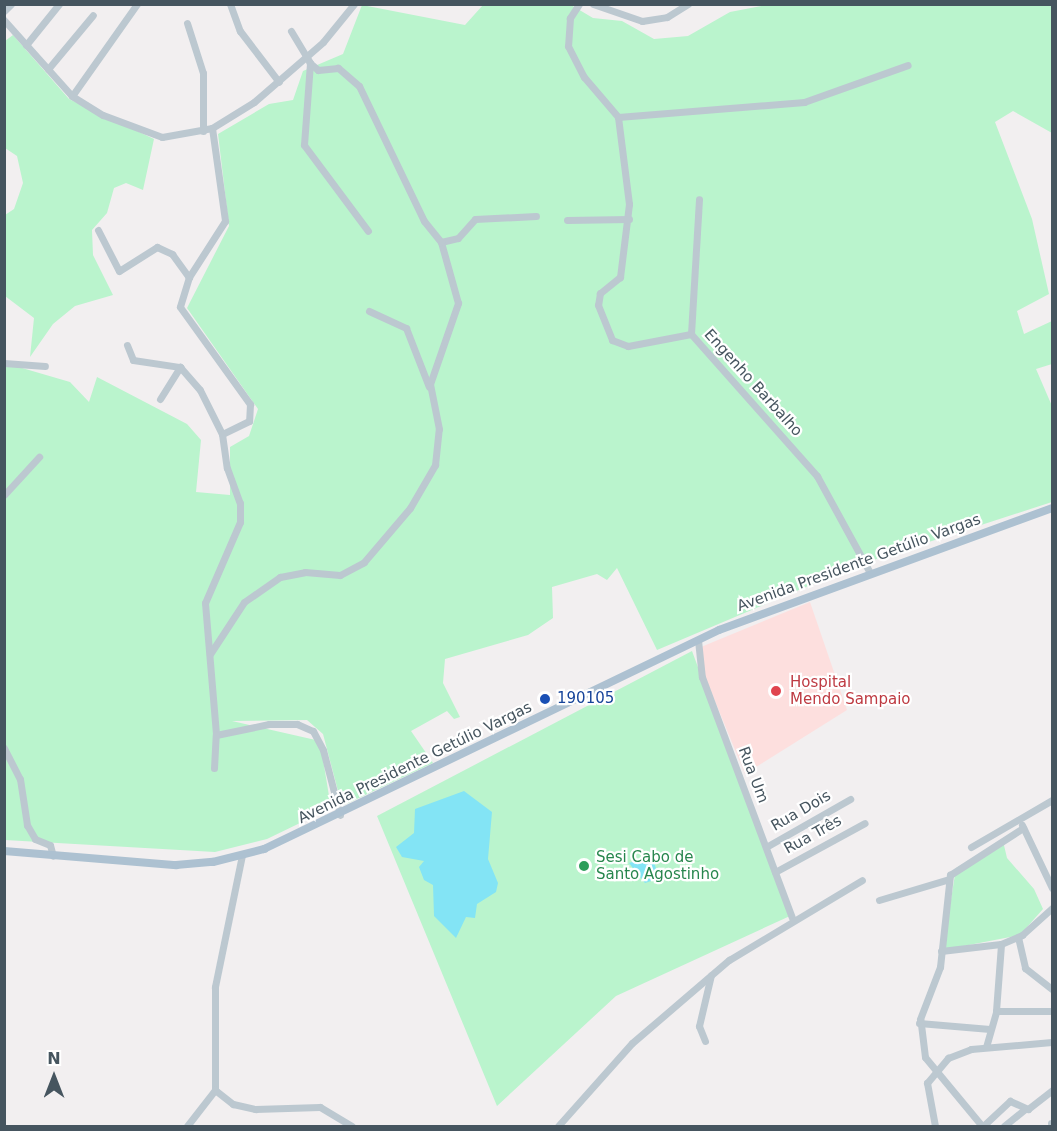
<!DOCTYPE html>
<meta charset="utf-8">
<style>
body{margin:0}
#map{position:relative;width:1057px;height:1131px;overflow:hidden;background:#f2eff0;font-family:"DejaVu Sans",sans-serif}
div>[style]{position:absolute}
.medical>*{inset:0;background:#fddfde}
.green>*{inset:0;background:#baf4cd}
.water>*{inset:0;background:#83e4f5}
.minor>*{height:7px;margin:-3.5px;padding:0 3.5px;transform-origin:3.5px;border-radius:3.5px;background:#bcc8d0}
.major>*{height:8px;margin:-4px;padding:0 4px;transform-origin:4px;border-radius:4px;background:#adc1d1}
.dots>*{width:16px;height:16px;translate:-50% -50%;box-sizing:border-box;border:3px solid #fff;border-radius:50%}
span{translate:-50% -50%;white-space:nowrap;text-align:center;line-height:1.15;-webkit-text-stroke:4.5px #fff;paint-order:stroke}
.street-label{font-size:15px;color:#46555f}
.health-label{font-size:15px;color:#be3a42}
.left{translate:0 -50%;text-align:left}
.transit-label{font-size:15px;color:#164399}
.leisure-label{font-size:15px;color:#27864d}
.frame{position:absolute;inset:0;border:6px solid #46555f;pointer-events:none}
.north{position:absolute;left:24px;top:1047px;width:60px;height:60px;-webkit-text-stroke:4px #fff;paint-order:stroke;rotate:0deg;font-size:16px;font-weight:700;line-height:24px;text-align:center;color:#46555f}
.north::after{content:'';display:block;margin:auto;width:21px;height:27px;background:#46555f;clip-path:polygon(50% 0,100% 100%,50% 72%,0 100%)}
</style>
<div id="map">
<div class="medical">
<i style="clip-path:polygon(810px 602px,847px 710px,745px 774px,703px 672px,701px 647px)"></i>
</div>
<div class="green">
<i style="clip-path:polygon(362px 5px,465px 25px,483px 5px,571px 5px,593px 18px,622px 21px,654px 39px,688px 36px,730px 12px,767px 5px,1052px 5px,1052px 133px,1013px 111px,995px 122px,1032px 219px,1049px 294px,1017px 311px,1024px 334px,1052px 321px,1052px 364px,1036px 369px,1052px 406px,1052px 502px,858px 565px,657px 650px,617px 568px,607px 580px,597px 574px,552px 587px,553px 618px,528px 635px,445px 659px,443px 683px,460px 717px,454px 719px,447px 711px,411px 731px,433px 763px,342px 806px,323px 734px,307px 720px,232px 721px,320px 741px,331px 808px,267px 839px,215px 852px,5px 840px,5px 363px,70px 382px,89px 402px,97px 377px,187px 424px,201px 440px,196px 492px,230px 495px,230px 447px,249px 436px,258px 409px,187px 308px,229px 226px,218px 134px,269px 104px,293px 100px,303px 71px,343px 54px)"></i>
<i style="clip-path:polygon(13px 35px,69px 99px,154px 139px,143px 190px,126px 183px,114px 188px,107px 213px,92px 230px,93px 255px,113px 295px,75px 306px,53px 324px,30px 357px,34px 318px,5px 296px,5px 215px,14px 209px,23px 183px,17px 156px,5px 148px,5px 41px)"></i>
<i style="clip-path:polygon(692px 651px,790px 916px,616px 996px,497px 1106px,377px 816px)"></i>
<i style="clip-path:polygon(1003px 841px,1007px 858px,1034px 889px,1043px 909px,1020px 935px,943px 950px,956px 868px)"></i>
</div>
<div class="water">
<i style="clip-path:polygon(464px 791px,492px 812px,488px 859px,498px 883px,496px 892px,477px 904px,475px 918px,466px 917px,456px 938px,434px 916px,433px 885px,424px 880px,419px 867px,424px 861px,402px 857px,396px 847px,414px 833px,415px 809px)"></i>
<i style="clip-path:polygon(651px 856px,660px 878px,645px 883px,629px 863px)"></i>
</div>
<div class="minor">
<i style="left:230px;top:4px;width:29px;rotate:70deg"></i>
<i style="left:240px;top:31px;width:64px;rotate:52.6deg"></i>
<i style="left:579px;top:4px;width:17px;rotate:123deg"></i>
<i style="left:570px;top:18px;width:28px;rotate:94deg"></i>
<i style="left:568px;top:46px;width:35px;rotate:63deg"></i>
<i style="left:584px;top:77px;width:52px;rotate:49.6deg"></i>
<i style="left:618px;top:117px;width:88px;rotate:82.8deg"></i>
<i style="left:629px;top:204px;width:74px;rotate:97deg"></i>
<i style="left:620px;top:277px;width:26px;rotate:141deg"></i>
<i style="left:600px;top:293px;width:12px;rotate:99deg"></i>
<i style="left:598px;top:305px;width:38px;rotate:68deg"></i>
<i style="left:612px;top:340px;width:17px;rotate:21deg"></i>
<i style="left:628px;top:346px;width:64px;rotate:-10.8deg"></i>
<i style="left:691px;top:334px;width:190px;rotate:48.4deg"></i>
<i style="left:817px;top:476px;width:108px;rotate:61.3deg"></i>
<i style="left:593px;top:4px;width:52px;rotate:19.1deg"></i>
<i style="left:642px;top:21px;width:25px;rotate:-9deg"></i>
<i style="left:667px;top:17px;width:25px;rotate:-32deg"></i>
<i style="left:4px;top:11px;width:10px;rotate:-45deg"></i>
<i style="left:4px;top:20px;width:102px;rotate:48.2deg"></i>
<i style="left:72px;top:96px;width:36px;rotate:32deg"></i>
<i style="left:103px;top:115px;width:63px;rotate:20.4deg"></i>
<i style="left:162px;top:137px;width:51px;rotate:-10.2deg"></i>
<i style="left:212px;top:128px;width:49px;rotate:-31.8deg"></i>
<i style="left:254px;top:102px;width:91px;rotate:-41deg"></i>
<i style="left:323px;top:42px;width:49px;rotate:-50.8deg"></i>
<i style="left:187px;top:23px;width:52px;rotate:72.3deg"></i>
<i style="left:203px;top:73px;width:58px;rotate:90deg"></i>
<i style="left:291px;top:31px;width:37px;rotate:59deg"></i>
<i style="left:310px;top:63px;width:82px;rotate:94.2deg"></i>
<i style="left:304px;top:145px;width:107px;rotate:53.3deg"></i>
<i style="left:26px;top:45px;width:53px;rotate:-51.2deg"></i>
<i style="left:48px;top:69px;width:70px;rotate:-50.2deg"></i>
<i style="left:72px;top:96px;width:113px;rotate:-54.8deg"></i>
<i style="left:618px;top:117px;width:187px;rotate:-4.6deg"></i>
<i style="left:804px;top:102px;width:110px;rotate:-19.6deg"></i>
<i style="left:212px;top:128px;width:94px;rotate:82deg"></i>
<i style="left:225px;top:221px;width:67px;rotate:122.7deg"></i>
<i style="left:189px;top:277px;width:31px;rotate:107deg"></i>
<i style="left:180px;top:307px;width:120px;rotate:54.2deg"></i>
<i style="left:250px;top:404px;width:17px;rotate:93deg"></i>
<i style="left:249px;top:421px;width:30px;rotate:154deg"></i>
<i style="left:567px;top:220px;width:62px;rotate:-0.9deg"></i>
<i style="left:98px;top:230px;width:46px;rotate:62.9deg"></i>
<i style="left:119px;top:271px;width:45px;rotate:-32.3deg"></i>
<i style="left:157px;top:247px;width:17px;rotate:25deg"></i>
<i style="left:172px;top:254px;width:29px;rotate:54deg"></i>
<i style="left:441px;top:242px;width:17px;rotate:-13deg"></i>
<i style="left:458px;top:238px;width:25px;rotate:-48deg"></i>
<i style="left:475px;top:219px;width:61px;rotate:-2.8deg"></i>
<i style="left:369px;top:311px;width:41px;rotate:24.7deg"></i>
<i style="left:406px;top:328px;width:63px;rotate:68.7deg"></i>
<i style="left:691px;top:334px;width:135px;rotate:-86.6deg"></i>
<i style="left:127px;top:345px;width:16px;rotate:68deg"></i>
<i style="left:133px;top:360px;width:48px;rotate:8.5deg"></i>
<i style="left:180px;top:367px;width:30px;rotate:49deg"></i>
<i style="left:200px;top:390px;width:49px;rotate:63.4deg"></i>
<i style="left:222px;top:434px;width:34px;rotate:82deg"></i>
<i style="left:227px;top:468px;width:37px;rotate:70deg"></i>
<i style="left:240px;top:503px;width:19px;rotate:90deg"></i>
<i style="left:240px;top:522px;width:88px;rotate:113.4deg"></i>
<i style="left:205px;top:603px;width:132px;rotate:85.2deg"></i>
<i style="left:216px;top:735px;width:54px;rotate:-11.7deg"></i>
<i style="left:269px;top:724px;width:28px"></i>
<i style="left:297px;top:724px;width:17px;rotate:24deg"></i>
<i style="left:313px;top:731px;width:21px;rotate:62deg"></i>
<i style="left:323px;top:750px;width:67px;rotate:75.3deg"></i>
<i style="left:4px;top:363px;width:41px;rotate:4.2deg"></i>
<i style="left:160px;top:399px;width:38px;rotate:-58deg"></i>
<i style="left:4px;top:495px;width:52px;rotate:-47.4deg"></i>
<i style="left:698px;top:640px;width:37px;rotate:84deg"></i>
<i style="left:702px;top:677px;width:257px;rotate:69.5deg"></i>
<i style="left:210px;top:654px;width:62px;rotate:-56.8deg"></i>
<i style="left:244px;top:602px;width:44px;rotate:-34.8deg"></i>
<i style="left:280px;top:577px;width:25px;rotate:-11deg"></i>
<i style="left:305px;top:572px;width:35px;rotate:5deg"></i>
<i style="left:340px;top:575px;width:27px;rotate:-28deg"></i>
<i style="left:364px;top:562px;width:71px;rotate:-49.6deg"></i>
<i style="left:410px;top:508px;width:50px;rotate:-59.8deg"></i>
<i style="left:435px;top:465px;width:36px;rotate:-84deg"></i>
<i style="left:439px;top:429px;width:46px;rotate:-101.3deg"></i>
<i style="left:430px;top:384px;width:86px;rotate:-70.9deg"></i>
<i style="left:458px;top:303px;width:63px;rotate:-105.6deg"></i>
<i style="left:441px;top:242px;width:27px;rotate:-129deg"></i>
<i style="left:424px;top:221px;width:150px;rotate:-115.7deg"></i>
<i style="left:359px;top:86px;width:28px;rotate:-139deg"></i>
<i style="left:338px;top:68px;width:20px;rotate:174deg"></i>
<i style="left:318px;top:70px;width:11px;rotate:-139deg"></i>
<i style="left:4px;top:748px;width:35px;rotate:63deg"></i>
<i style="left:20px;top:779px;width:47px;rotate:81.3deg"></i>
<i style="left:27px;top:825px;width:16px;rotate:60deg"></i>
<i style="left:35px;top:839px;width:16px;rotate:22deg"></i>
<i style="left:50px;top:845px;width:11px;rotate:75deg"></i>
<i style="left:214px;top:768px;width:33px;rotate:-87deg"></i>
<i style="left:1022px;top:825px;width:70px;rotate:64.5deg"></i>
<i style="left:766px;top:847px;width:97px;rotate:-29.7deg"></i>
<i style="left:971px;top:847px;width:94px;rotate:-30.1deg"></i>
<i style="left:242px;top:855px;width:135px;rotate:101.6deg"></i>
<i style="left:215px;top:987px;width:103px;rotate:90deg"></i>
<i style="left:215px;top:1090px;width:23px;rotate:38deg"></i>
<i style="left:233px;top:1104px;width:23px;rotate:13deg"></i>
<i style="left:255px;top:1109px;width:65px;rotate:-1.8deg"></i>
<i style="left:320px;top:1107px;width:37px;rotate:31deg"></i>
<i style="left:775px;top:872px;width:102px;rotate:-28.6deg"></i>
<i style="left:879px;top:900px;width:73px;rotate:-16.7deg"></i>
<i style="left:1018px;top:937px;width:32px;rotate:77deg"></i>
<i style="left:1025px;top:968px;width:34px;rotate:38deg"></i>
<i style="left:941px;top:951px;width:60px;rotate:-6.7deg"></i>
<i style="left:1001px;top:944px;width:23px;rotate:-23deg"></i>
<i style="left:1022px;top:935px;width:40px;rotate:-42deg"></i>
<i style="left:996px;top:1011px;width:56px"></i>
<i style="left:919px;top:1023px;width:71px;rotate:4.8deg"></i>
<i style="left:705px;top:1041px;width:16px;rotate:-112deg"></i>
<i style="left:699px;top:1026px;width:52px;rotate:-76.8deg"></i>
<i style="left:986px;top:1047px;width:37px;rotate:-74deg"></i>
<i style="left:996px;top:1011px;width:67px;rotate:-85.7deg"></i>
<i style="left:1051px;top:1123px;width:1px"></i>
<i style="left:187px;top:1126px;width:46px;rotate:-52.1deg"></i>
<i style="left:558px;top:1126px;width:111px;rotate:-48.3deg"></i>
<i style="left:632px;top:1043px;width:128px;rotate:-40.6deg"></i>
<i style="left:729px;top:960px;width:155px;rotate:-31deg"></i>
<i style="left:935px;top:1126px;width:44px;rotate:-100.5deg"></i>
<i style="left:927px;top:1083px;width:33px;rotate:-50deg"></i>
<i style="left:948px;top:1058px;width:25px;rotate:-21deg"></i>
<i style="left:971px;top:1049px;width:81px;rotate:-4.9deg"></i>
<i style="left:982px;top:1126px;width:89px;rotate:-129.6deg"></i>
<i style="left:925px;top:1057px;width:38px;rotate:-97deg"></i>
<i style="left:920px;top:1019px;width:56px;rotate:-69deg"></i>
<i style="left:940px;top:967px;width:93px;rotate:-83.8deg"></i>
<i style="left:950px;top:875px;width:87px;rotate:-32.8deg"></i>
<i style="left:983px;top:1126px;width:37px;rotate:-43deg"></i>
<i style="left:1010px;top:1101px;width:20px;rotate:24deg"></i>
<i style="left:1028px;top:1109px;width:31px;rotate:-38deg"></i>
<i style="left:1004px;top:1126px;width:27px;rotate:-39deg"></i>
</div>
<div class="major">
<i style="left:4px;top:851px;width:173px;rotate:4.7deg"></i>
<i style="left:176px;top:865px;width:37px;rotate:-5deg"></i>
<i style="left:213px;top:862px;width:53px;rotate:-14.3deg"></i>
<i style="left:264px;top:849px;width:505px;rotate:-25.7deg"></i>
<i style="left:719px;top:630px;width:355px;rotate:-20.1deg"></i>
</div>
<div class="dots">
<i style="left:776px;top:691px;background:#e0444e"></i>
<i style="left:545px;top:699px;background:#1a4fb4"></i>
<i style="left:584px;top:866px;background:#2e9e5b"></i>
</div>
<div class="street-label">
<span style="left:753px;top:383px;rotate:48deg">Engenho Barbalho</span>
<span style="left:859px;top:563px;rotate:-20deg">Avenida Presidente Getúlio Vargas</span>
<span style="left:415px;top:763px;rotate:-26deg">Avenida Presidente Getúlio Vargas</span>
<span style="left:753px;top:775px;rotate:69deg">Rua Um</span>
<span style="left:801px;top:811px;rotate:-30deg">Rua Dois</span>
<span style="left:813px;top:835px;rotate:-29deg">Rua Três</span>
</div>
<div class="health-label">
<span class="left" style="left:790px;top:691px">Hospital<br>Mendo Sampaio</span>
</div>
<div class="transit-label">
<span class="left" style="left:557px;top:699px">190105</span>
</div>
<div class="leisure-label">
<span class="left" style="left:596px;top:866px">Sesi Cabo de<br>Santo Agostinho</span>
</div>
<div class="frame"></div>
<div class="north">N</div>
</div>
